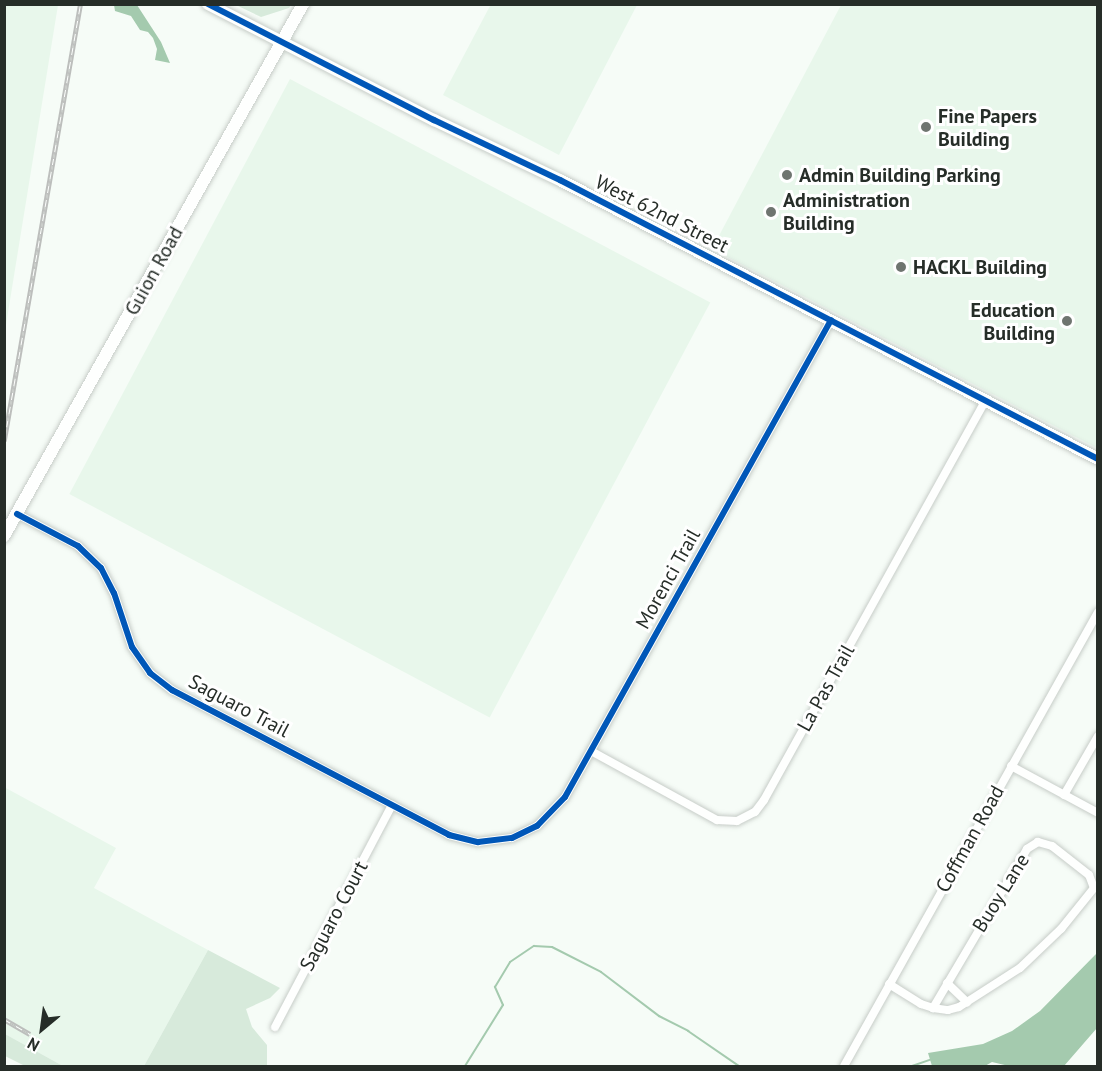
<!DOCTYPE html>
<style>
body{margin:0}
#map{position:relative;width:1102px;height:1071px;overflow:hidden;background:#f6fcf7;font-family:"PT Sans",sans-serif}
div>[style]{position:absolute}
.built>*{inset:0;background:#e8f7eb;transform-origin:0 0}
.green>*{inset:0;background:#d7eadb}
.water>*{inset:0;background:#a4caae}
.stream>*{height:2px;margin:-1px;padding:0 1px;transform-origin:1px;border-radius:1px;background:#a4caae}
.roads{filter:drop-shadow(0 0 2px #c7cdc8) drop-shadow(0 0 2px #c7cdc8)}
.street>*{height:8px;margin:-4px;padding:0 4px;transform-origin:4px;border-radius:4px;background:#fefffe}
.secondary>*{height:12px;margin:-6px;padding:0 6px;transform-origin:6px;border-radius:6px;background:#fefffe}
.rail>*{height:4.5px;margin-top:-2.25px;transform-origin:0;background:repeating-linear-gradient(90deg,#fff 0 7px,#bcbebc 0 14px);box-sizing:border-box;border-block:2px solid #bcbebc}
.cycleway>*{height:6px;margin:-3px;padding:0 3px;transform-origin:3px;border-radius:3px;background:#0057b8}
.dots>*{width:16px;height:16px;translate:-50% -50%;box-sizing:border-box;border:3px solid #fff;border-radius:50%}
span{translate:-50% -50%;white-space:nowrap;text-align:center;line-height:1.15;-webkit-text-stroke:6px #fff;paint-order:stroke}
.poi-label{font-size:20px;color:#262d28;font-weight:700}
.left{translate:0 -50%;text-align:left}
.right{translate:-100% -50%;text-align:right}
.street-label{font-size:20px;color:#262d28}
.frame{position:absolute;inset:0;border:6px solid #262d28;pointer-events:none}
.north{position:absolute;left:12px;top:999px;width:60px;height:60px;-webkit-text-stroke:4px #fff;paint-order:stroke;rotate:209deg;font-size:16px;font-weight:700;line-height:24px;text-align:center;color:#262d28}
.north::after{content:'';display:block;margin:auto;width:21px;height:27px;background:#262d28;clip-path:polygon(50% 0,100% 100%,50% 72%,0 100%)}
</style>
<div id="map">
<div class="built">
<i style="clip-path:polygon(5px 4px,58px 5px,5px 331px,4px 5px)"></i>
<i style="clip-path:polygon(491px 4px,637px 5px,559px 155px,443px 95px)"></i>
<i style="clip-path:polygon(841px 5px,1097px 5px,1097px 448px,712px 249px)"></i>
<i style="left:290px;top:79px;width:476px;height:470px;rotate:28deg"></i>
<i style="clip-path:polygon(4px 787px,116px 848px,94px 888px,208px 950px,144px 1066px,63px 1066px,5px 1034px)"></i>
</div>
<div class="green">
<i style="clip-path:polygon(236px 5px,291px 5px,289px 8px,261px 17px)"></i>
<i style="clip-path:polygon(208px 950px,280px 988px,270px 998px,246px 1009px,252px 1027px,267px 1045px,267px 1066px,144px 1066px)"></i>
<i style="clip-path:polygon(5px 1034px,63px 1066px,25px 1066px,5px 1056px)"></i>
</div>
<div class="water">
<i style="clip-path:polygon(114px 5px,137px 5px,161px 42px,170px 63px,155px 60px,157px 49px,153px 38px,148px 32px,140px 30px,131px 16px,115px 11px)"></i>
<i style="clip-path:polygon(1097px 953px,1097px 1028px,1064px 1066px,1009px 1066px,992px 1062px,985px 1066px,932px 1066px,928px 1053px,983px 1044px,1012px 1031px,1040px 1011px)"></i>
</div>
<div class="stream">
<i style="left:465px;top:1066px;width:72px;rotate:-58.1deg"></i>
<i style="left:503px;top:1005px;width:20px;rotate:-114deg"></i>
<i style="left:495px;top:987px;width:29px;rotate:-59deg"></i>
<i style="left:510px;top:962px;width:29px;rotate:-34deg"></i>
<i style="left:534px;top:946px;width:18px;rotate:3deg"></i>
<i style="left:552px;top:947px;width:55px;rotate:27deg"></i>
<i style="left:601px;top:972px;width:73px;rotate:37.2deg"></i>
<i style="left:659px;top:1016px;width:33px;rotate:27deg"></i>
<i style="left:688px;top:1031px;width:62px;rotate:34.5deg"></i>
<i style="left:912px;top:1066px;width:21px;rotate:-19deg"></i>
</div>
<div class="roads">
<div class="street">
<i style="left:17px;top:514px;width:69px;rotate:27.7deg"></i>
<i style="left:78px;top:546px;width:32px;rotate:44deg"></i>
<i style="left:101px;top:568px;width:28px;rotate:63deg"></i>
<i style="left:114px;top:593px;width:57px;rotate:71.6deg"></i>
<i style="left:132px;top:647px;width:32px;rotate:55deg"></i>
<i style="left:150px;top:673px;width:28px;rotate:38deg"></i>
<i style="left:172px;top:690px;width:313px;rotate:27.6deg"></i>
<i style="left:449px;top:835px;width:30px;rotate:14deg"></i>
<i style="left:478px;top:842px;width:34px;rotate:-7deg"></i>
<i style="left:512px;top:838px;width:28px;rotate:-26deg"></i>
<i style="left:537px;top:826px;width:40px;rotate:-46deg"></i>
<i style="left:565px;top:797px;width:546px;rotate:-60.85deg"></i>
<i style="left:591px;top:751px;width:144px;rotate:28.7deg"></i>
<i style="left:717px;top:820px;width:20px;rotate:3deg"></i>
<i style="left:737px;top:821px;width:20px;rotate:-27deg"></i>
<i style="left:755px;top:812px;width:15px;rotate:-53deg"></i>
<i style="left:764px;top:800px;width:456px;rotate:-61deg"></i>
<i style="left:1011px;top:766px;width:99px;rotate:28.4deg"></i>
<i style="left:1064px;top:795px;width:68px;rotate:-60deg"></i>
<i style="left:947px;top:983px;width:28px;rotate:44deg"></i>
<i style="left:889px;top:984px;width:38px;rotate:32deg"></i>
<i style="left:921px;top:1004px;width:13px;rotate:18deg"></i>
<i style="left:933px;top:1008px;width:15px;rotate:8deg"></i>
<i style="left:948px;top:1010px;width:11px;rotate:-15deg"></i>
<i style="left:959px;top:1007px;width:72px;rotate:-32.6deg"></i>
<i style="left:1020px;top:968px;width:57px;rotate:-43.6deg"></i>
<i style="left:1061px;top:929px;width:53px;rotate:-51.2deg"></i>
<i style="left:1094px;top:888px;width:14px;rotate:-111deg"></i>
<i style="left:1089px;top:875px;width:47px;rotate:-141.9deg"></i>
<i style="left:1052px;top:846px;width:15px;rotate:-164deg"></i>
<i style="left:1038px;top:842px;width:13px;rotate:148deg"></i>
<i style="left:1027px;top:849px;width:185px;rotate:120.6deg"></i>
<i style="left:275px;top:1027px;width:251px;rotate:-62.2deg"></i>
<i style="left:844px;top:1066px;width:520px;rotate:-60.77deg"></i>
</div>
<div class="secondary">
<i style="left:208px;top:4px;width:254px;rotate:27.2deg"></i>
<i style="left:434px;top:120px;width:140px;rotate:25.5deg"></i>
<i style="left:560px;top:180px;width:606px;rotate:27.41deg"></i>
<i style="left:4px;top:536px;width:610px;rotate:-60.66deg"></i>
</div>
</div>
<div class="rail">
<i style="left:4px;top:441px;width:444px;rotate:-80.1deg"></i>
<i style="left:4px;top:1019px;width:30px;rotate:30deg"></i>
</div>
<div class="cycleway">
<i style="left:208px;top:4px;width:254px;rotate:27.2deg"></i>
<i style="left:434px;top:120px;width:140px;rotate:25.5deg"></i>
<i style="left:560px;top:180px;width:606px;rotate:27.41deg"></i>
<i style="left:17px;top:514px;width:69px;rotate:27.7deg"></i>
<i style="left:78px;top:546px;width:32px;rotate:44deg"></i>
<i style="left:101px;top:568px;width:28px;rotate:63deg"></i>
<i style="left:114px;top:593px;width:57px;rotate:71.6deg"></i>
<i style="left:132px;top:647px;width:32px;rotate:55deg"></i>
<i style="left:150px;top:673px;width:28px;rotate:38deg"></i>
<i style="left:172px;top:690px;width:313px;rotate:27.6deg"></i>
<i style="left:449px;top:835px;width:30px;rotate:14deg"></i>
<i style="left:478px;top:842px;width:34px;rotate:-7deg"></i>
<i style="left:512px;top:838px;width:28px;rotate:-26deg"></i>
<i style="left:537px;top:826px;width:40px;rotate:-46deg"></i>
<i style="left:565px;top:797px;width:546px;rotate:-60.85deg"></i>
</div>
<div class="dots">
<i style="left:926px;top:127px;background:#6f7570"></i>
<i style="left:787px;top:175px;background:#6f7570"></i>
<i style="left:771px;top:212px;background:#6f7570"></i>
<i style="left:901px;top:267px;background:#6f7570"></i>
<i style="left:1067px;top:321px;background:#6f7570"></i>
</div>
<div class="poi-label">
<span class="left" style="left:938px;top:128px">Fine Papers<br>Building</span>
<span class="left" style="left:799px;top:175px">Admin Building Parking</span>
<span class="left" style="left:783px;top:212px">Administration<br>Building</span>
<span class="left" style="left:913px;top:267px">HACKL Building</span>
<span class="right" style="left:1055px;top:322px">Education<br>Building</span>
</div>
<div class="street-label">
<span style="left:662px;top:214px;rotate:27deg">West 62nd Street</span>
<span style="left:154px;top:271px;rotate:-61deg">Guion Road</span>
<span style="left:668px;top:579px;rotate:-61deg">Morenci Trail</span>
<span style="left:826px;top:688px;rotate:-61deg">La Pas Trail</span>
<span style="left:239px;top:706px;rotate:28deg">Saguaro Trail</span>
<span style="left:970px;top:839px;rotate:-61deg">Coffman Road</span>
<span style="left:1001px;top:893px;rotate:-58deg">Buoy Lane</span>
<span style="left:334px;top:916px;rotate:-62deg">Saguaro Court</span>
</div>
<div class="frame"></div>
<div class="north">N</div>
</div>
